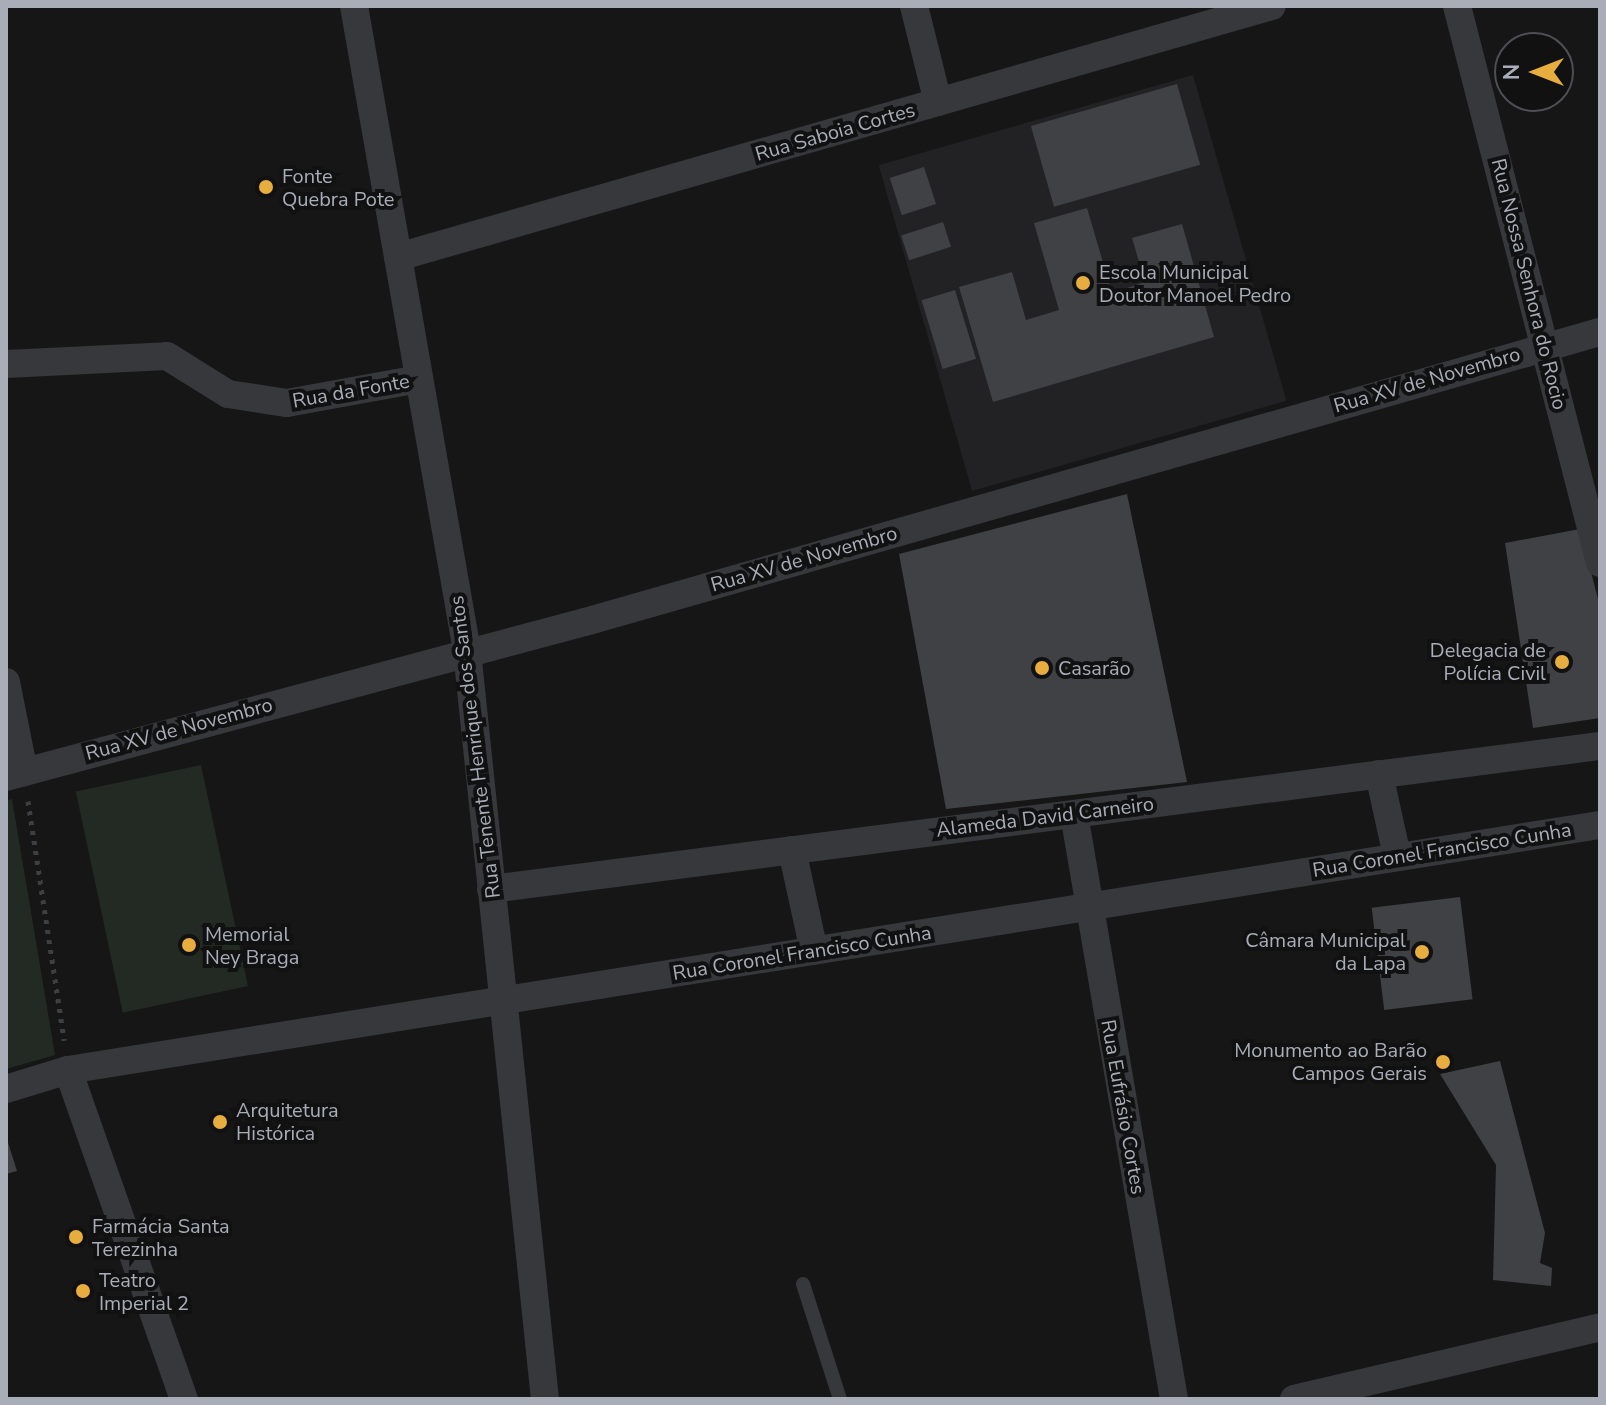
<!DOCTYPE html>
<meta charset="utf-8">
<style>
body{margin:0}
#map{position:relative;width:1606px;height:1405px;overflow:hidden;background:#161617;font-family:"Nunito Sans",sans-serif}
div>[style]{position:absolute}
.built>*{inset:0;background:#222224;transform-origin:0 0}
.green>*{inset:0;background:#222a23;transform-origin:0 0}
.building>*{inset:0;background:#404144;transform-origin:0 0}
.path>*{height:5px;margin-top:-2.5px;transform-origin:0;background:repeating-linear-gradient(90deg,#3d3f43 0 4px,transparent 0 10px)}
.service>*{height:14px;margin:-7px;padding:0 7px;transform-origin:7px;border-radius:7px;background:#37383c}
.minor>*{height:28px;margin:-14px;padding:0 14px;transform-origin:14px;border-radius:14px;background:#37383c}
.dots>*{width:22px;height:22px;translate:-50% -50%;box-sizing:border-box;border:4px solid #111112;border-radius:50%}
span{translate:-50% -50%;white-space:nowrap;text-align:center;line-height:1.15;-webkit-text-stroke:8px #111112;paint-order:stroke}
.street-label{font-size:20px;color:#a8adb7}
.poi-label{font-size:20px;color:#a8adb7}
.left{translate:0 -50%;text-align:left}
.right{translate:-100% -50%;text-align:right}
.frame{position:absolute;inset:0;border:8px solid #a8adb7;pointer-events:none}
.north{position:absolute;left:1494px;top:32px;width:80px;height:80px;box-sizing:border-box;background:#111112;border:2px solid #4d4f54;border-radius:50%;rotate:270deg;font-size:22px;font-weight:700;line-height:32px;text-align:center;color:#a8adb7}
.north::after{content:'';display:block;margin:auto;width:28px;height:36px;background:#e7ad3e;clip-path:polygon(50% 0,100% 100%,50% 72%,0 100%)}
</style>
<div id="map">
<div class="built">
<i style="left:1193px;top:75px;width:339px;height:327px;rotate:74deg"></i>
</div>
<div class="green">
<i style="left:201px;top:765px;width:226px;height:128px;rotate:78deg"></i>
<i style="clip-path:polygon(12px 799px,55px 1055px,6px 1069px,6px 801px)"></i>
</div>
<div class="building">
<i style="left:1177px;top:84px;width:84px;height:152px;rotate:74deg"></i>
<i style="left:924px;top:167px;width:39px;height:36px;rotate:72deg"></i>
<i style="clip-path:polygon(1087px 208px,1112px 293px,1145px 282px,1132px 238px,1182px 224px,1214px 337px,993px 402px,959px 287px,1012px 272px,1026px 320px,1059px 310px,1034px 223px)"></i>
<i style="left:943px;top:222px;width:26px;height:44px;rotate:72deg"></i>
<i style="left:955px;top:290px;width:72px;height:35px;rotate:73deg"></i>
<i style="clip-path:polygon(1127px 494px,1187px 782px,946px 809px,899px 554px)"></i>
<i style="clip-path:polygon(1580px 529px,1600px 607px,1600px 718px,1533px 728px,1505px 543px)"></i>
<i style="left:1460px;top:897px;width:103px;height:89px;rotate:83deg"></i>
<i style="clip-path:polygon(1500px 1061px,1545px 1233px,1540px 1263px,1552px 1268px,1551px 1286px,1493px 1280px,1496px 1165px,1440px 1074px)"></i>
<i style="clip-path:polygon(6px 1136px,17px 1171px,6px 1174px)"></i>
</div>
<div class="path">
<i style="left:28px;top:801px;width:242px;rotate:81.4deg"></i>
</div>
<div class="service">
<i style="left:803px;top:1284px;width:121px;rotate:72.2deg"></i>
</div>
<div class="minor">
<i style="left:354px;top:6px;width:655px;rotate:80.06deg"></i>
<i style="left:467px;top:651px;width:752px;rotate:84.05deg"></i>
<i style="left:914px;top:6px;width:99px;rotate:76deg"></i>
<i style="left:1457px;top:6px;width:575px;rotate:75.6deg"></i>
<i style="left:398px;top:257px;width:909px;rotate:-16.02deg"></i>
<i style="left:6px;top:364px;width:161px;rotate:-2.8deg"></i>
<i style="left:167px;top:356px;width:72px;rotate:31.9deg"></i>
<i style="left:228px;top:394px;width:60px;rotate:8.7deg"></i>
<i style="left:287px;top:403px;width:134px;rotate:-10.3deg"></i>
<i style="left:6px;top:682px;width:92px;rotate:78.7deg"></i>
<i style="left:1379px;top:774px;width:84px;rotate:77.6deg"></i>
<i style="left:6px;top:777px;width:599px;rotate:-14.99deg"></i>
<i style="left:585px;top:622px;width:1056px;rotate:-15.95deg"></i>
<i style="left:1074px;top:814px;width:593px;rotate:80.3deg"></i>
<i style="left:792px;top:850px;width:103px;rotate:77.7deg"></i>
<i style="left:491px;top:889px;width:1118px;rotate:-7.35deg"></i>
<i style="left:68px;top:1070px;width:349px;rotate:70.6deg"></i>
<i style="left:6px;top:1089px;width:65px;rotate:-17deg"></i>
<i style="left:68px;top:1070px;width:1551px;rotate:-9.09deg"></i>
<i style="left:1294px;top:1399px;width:314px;rotate:-13.2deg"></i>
</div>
<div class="dots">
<i style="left:266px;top:187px;background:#e7ad3e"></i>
<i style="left:1083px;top:283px;background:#e7ad3e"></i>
<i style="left:1562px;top:662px;background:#e7ad3e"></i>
<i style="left:1042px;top:668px;background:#e7ad3e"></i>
<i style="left:189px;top:945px;background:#e7ad3e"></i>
<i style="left:1422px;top:952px;background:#e7ad3e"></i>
<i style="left:1443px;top:1062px;background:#e7ad3e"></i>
<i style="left:220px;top:1122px;background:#e7ad3e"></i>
<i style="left:76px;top:1237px;background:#e7ad3e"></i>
<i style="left:83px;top:1291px;background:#e7ad3e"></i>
</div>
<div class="street-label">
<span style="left:835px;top:132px;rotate:-16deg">Rua Saboia Cortes</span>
<span style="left:1529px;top:284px;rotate:76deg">Rua Nossa Senhora do Rocio</span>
<span style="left:1427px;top:380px;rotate:-16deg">Rua XV de Novembro</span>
<span style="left:351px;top:391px;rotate:-10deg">Rua da Fonte</span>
<span style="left:804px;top:559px;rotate:-16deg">Rua XV de Novembro</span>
<span style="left:179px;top:729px;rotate:-15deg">Rua XV de Novembro</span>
<span style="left:475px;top:747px;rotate:-97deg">Rua Tenente Henrique dos Santos</span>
<span style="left:1045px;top:817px;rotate:-7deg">Alameda David Carneiro</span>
<span style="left:1442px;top:850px;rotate:-9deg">Rua Coronel Francisco Cunha</span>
<span style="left:802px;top:953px;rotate:-9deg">Rua Coronel Francisco Cunha</span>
<span style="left:1123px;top:1107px;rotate:80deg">Rua Eufrásio Cortes</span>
</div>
<div class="poi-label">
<span class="left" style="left:282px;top:188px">Fonte<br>Quebra Pote</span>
<span class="left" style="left:1099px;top:284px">Escola Municipal<br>Doutor Manoel Pedro</span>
<span class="right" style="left:1546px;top:662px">Delegacia de<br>Polícia Civil</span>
<span class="left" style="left:1058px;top:668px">Casarão</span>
<span class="left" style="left:205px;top:946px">Memorial<br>Ney Braga</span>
<span class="right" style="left:1406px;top:952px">Câmara Municipal<br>da Lapa</span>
<span class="right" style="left:1427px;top:1062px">Monumento ao Barão<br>Campos Gerais</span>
<span class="left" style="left:236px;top:1122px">Arquitetura<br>Histórica</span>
<span class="left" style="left:92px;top:1238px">Farmácia Santa<br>Terezinha</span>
<span class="left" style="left:99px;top:1292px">Teatro<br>Imperial 2</span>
</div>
<div class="frame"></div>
<div class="north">N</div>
</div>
